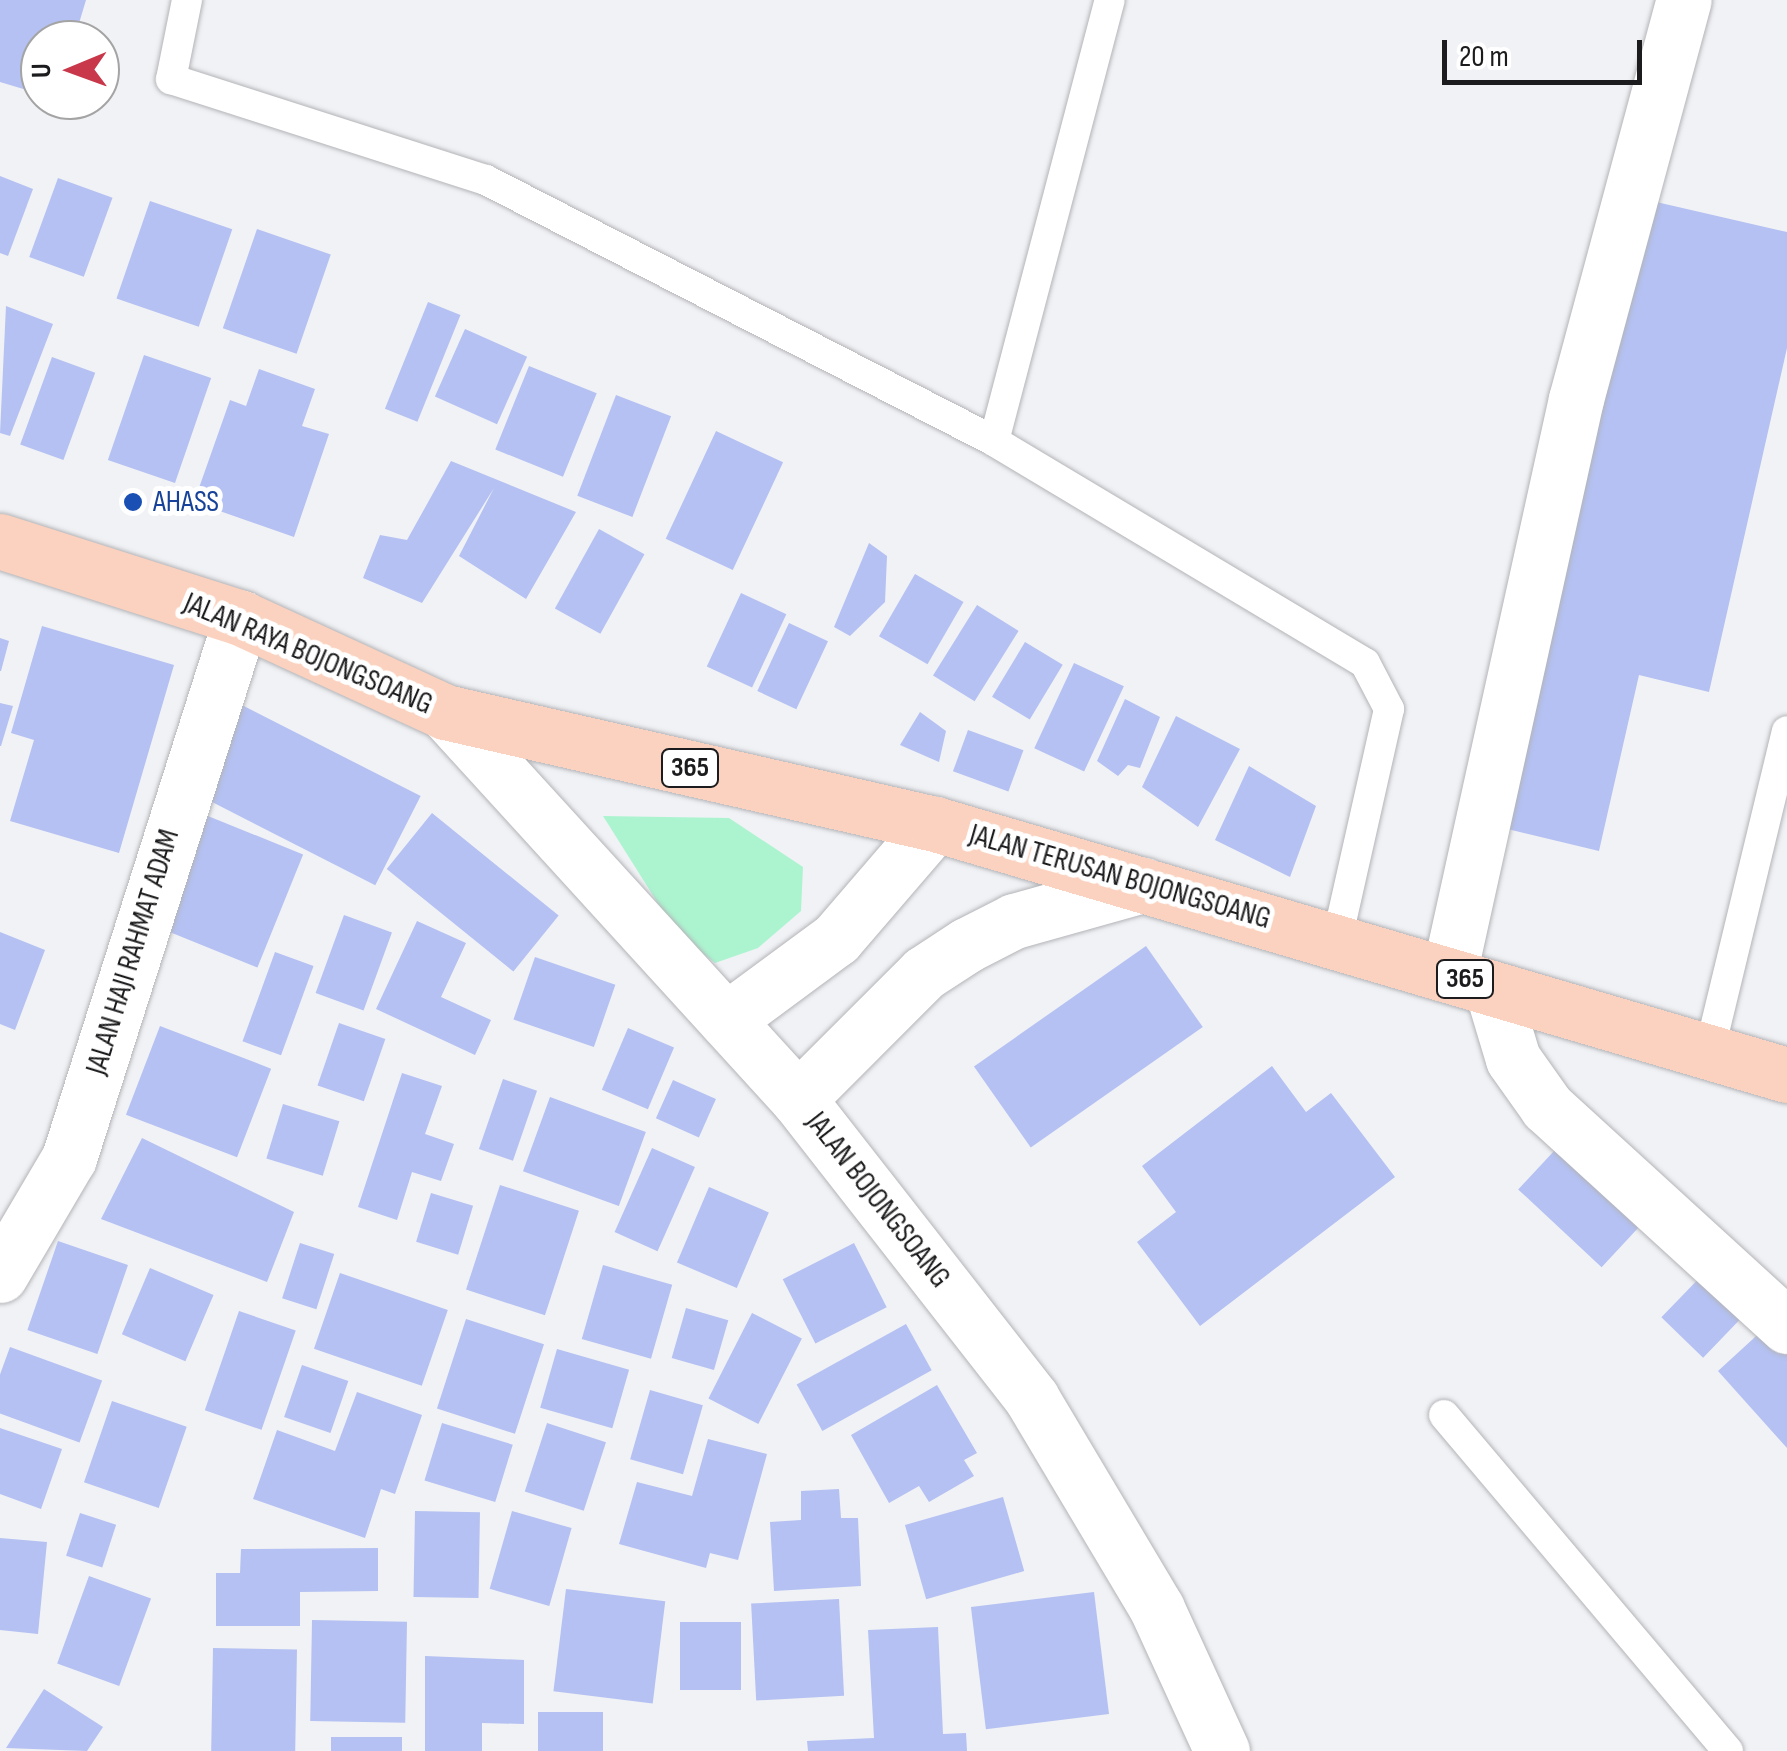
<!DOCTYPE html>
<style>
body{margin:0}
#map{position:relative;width:1787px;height:1751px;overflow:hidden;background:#f1f2f5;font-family:"Sofia Sans Condensed",sans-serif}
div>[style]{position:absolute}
.green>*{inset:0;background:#acf4d0}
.building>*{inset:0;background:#b4c1f2;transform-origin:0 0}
.roads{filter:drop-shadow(0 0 2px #b3b4b8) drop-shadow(0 0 2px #b3b4b8)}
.lane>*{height:30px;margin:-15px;padding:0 15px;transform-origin:15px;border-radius:15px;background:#fff}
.street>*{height:55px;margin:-27.5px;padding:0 27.5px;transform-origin:27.5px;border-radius:27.5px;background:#fff}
.secondary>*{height:55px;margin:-27.5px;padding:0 27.5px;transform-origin:27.5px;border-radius:27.5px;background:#fff}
.primary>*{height:55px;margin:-27.5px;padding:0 27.5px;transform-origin:27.5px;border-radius:27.5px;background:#fbd2bf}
.dots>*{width:28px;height:28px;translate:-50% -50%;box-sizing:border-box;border:5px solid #fff;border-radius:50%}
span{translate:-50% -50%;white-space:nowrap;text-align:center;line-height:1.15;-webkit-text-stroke:10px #fff;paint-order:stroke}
.shield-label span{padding:2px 8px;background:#fff;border:2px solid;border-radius:8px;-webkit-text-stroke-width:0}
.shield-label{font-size:28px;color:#1c1c1e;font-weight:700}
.transit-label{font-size:30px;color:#164399}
.left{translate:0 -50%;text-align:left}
.street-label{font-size:30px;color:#1c1c1e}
.north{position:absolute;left:20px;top:20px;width:100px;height:100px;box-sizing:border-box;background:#fff;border:2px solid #a4a4a5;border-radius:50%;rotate:269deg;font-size:28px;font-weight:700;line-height:40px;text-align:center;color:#1c1c1e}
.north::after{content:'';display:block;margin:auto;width:35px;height:45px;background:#c8384a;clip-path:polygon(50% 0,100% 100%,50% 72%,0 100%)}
.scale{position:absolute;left:1442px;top:40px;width:200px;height:45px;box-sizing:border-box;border:5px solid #1c1c1e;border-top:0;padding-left:12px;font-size:30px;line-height:35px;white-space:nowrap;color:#1c1c1e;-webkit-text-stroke:8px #fff;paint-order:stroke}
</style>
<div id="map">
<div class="green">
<i style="clip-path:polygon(603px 816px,729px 818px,803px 867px,801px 911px,758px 948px,715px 963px,676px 932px)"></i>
</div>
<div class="building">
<i style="clip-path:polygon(0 0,86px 0,74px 40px,40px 40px,40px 94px,0 82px)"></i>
<i style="clip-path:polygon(0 176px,33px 189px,8px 256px,0 253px)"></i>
<i style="left:58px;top:178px;width:58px;height:84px;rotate:20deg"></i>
<i style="clip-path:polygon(1639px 198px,1787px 232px,1787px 348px,1709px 692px,1639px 675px,1599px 851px,1495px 826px)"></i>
<i style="left:150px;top:201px;width:87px;height:103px;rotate:19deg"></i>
<i style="left:257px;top:229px;width:78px;height:105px;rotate:19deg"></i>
<i style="left:428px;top:302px;width:35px;height:115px;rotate:22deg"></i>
<i style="clip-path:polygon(6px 306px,53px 324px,10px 436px,0 433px)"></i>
<i style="left:465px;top:329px;width:68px;height:74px;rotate:24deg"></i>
<i style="left:144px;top:355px;width:71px;height:111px;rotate:19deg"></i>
<i style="left:52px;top:357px;width:46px;height:93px;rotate:20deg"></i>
<i style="left:529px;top:366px;width:73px;height:90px;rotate:22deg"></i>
<i style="clip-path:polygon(259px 369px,315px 389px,302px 426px,329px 434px,294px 537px,194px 502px,230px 400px,246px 406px)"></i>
<i style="left:616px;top:395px;width:59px;height:108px;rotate:21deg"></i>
<i style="left:716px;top:431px;width:74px;height:119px;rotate:25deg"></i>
<i style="clip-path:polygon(451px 461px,576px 512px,526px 599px,459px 556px,494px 488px,422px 603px,363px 578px,380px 535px,407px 540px)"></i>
<i style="left:599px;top:529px;width:52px;height:91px;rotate:29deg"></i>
<i style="clip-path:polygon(869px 543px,887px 556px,885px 602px,850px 636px,834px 627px)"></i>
<i style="left:915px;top:574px;width:56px;height:72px;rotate:30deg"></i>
<i style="left:741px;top:593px;width:50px;height:81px;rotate:25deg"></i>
<i style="left:977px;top:605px;width:49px;height:83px;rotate:32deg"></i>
<i style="left:789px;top:623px;width:43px;height:75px;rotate:25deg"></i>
<i style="clip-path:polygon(42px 626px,174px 665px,119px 853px,10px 821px,34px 740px,11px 733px)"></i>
<i style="clip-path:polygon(0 638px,9px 641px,1px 671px,0 671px)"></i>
<i style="left:1025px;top:642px;width:44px;height:64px;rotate:31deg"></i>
<i style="left:1074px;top:663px;width:55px;height:94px;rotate:25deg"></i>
<i style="clip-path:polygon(1125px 699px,1160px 717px,1140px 768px,1128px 765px,1118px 776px,1097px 761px)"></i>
<i style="clip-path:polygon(0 703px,13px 706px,1px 746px,0 746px)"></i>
<i style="left:238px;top:703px;width:205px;height:100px;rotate:27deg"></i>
<i style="clip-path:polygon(920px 712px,946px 731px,939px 762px,900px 745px)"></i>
<i style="clip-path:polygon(1176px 716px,1240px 749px,1198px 827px,1142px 787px)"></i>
<i style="left:968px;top:730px;width:59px;height:44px;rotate:20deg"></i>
<i style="clip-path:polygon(1249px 766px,1316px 806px,1290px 877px,1215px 840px)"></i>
<i style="left:432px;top:813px;width:163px;height:72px;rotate:39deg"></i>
<i style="left:203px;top:814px;width:108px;height:122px;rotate:22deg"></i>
<i style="left:344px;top:915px;width:51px;height:83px;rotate:20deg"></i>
<i style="clip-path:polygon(417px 921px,466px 943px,441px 997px,491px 1020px,475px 1055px,376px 1009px)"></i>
<i style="clip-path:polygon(0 932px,45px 950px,15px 1030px,0 1024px)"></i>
<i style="left:1146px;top:946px;width:99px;height:210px;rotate:55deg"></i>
<i style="left:275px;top:952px;width:41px;height:95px;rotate:20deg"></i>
<i style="left:535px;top:957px;width:85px;height:66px;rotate:19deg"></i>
<i style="left:339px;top:1023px;width:49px;height:66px;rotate:19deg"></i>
<i style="left:160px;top:1026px;width:119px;height:95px;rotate:21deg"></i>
<i style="left:628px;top:1028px;width:50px;height:67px;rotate:23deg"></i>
<i style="clip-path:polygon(1272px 1066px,1306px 1112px,1331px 1093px,1395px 1177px,1200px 1326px,1137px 1242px,1176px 1212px,1142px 1166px)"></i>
<i style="clip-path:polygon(402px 1073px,442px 1086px,425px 1134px,454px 1144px,441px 1181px,412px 1172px,397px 1220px,358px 1207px)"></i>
<i style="left:503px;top:1079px;width:36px;height:74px;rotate:19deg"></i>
<i style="left:673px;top:1080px;width:47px;height:42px;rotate:24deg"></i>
<i style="left:550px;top:1097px;width:102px;height:79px;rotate:20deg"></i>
<i style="left:283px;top:1104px;width:59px;height:57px;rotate:17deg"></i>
<i style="left:1568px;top:1136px;width:114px;height:73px;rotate:43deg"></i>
<i style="clip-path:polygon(142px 1138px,294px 1212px,267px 1282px,101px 1219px)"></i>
<i style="left:652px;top:1148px;width:47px;height:92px;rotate:24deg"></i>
<i style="left:500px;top:1185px;width:83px;height:110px;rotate:18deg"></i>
<i style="left:709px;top:1187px;width:65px;height:82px;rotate:23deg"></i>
<i style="left:431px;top:1193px;width:44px;height:51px;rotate:17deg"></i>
<i style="left:58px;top:1241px;width:74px;height:94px;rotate:19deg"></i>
<i style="left:300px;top:1243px;width:36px;height:58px;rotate:18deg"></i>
<i style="left:854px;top:1243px;width:72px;height:80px;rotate:63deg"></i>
<i style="left:603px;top:1265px;width:72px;height:77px;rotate:16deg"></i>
<i style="left:1710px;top:1267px;width:58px;height:70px;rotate:44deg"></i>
<i style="left:150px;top:1268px;width:69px;height:72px;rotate:23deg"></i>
<i style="left:340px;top:1273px;width:114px;height:80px;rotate:19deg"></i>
<i style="left:686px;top:1308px;width:44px;height:52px;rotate:16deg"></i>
<i style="left:239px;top:1311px;width:60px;height:105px;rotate:19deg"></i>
<i style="left:752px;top:1313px;width:56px;height:96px;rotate:27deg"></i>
<i style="left:466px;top:1319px;width:82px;height:94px;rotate:18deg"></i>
<i style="left:906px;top:1324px;width:53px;height:125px;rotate:61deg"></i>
<i style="clip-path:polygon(1766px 1327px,1787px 1351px,1787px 1448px,1718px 1371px)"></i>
<i style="left:10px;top:1347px;width:98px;height:66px;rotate:20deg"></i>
<i style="left:557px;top:1349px;width:75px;height:61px;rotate:16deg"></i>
<i style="left:302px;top:1365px;width:49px;height:55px;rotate:19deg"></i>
<i style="clip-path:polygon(937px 1385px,977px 1453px,964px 1460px,974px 1476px,929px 1502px,919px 1486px,889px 1503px,851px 1435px)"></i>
<i style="left:650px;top:1390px;width:55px;height:72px;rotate:16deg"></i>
<i style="clip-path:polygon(357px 1392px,422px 1415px,395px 1494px,381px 1489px,365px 1538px,253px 1499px,277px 1430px,335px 1451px)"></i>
<i style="left:112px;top:1401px;width:79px;height:86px;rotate:19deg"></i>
<i style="left:442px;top:1423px;width:74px;height:60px;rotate:17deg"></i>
<i style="left:547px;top:1423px;width:62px;height:72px;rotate:18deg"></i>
<i style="clip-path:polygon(0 1428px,62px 1449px,41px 1509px,0 1494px)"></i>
<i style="clip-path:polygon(708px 1439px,767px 1454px,738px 1560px,710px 1553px,706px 1568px,619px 1544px,637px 1482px,692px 1496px)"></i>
<i style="clip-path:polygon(839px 1489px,841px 1518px,858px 1518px,861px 1586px,774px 1591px,770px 1522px,801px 1520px,801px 1491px)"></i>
<i style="left:1003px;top:1497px;width:77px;height:102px;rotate:74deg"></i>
<i style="left:415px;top:1511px;width:65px;height:86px;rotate:1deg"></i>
<i style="left:512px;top:1511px;width:62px;height:81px;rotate:16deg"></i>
<i style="left:80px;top:1513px;width:38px;height:45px;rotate:18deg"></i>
<i style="clip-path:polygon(0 1538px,47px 1542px,38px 1634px,0 1630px)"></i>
<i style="clip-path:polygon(378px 1548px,378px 1591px,300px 1592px,300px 1626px,216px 1626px,216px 1573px,240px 1573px,241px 1549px)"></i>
<i style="left:89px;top:1576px;width:66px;height:93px;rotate:20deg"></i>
<i style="left:566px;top:1589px;width:100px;height:103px;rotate:7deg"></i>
<i style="left:1094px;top:1592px;width:123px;height:124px;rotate:83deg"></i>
<i style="left:839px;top:1599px;width:97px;height:88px;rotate:87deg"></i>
<i style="left:312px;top:1620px;width:95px;height:101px;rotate:1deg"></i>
<i style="left:680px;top:1622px;width:61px;height:68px"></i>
<i style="clip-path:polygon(938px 1627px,943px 1734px,966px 1733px,967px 1751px,808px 1751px,807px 1741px,874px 1738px,868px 1630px)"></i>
<i style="left:213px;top:1648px;width:84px;height:103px;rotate:1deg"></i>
<i style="clip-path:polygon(425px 1656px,524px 1660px,524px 1724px,482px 1723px,482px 1751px,425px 1751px)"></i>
<i style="clip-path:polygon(44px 1689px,103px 1727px,87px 1751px,6px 1748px)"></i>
<i style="left:538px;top:1712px;width:65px;height:39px"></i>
<i style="left:331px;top:1737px;width:71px;height:14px"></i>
</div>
<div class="roads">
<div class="lane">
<i style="left:187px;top:0;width:81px;rotate:101.4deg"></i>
<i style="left:171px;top:79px;width:331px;rotate:17.8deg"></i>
<i style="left:486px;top:180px;width:571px;rotate:27.19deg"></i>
<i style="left:994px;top:441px;width:432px;rotate:30.9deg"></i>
<i style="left:1365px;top:663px;width:52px;rotate:62.4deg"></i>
<i style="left:1389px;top:709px;width:237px;rotate:102.7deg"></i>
<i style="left:994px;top:441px;width:456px;rotate:-75.3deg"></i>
<i style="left:1709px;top:1053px;width:331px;rotate:-76.4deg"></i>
<i style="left:1444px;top:1415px;width:440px;rotate:49.8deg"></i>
</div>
<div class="street">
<i style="left:1449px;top:974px;width:589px;rotate:-77.55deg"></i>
<i style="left:1576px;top:399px;width:413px;rotate:-74.9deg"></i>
<i style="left:1492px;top:989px;width:73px;rotate:73.3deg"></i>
<i style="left:1513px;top:1059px;width:59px;rotate:54.7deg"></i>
<i style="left:1547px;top:1107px;width:325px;rotate:42.4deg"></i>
<i style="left:0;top:1275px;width:136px;rotate:-59.5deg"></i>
<i style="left:69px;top:1158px;width:567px;rotate:-72.33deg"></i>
</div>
<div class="secondary">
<i style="left:445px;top:712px;width:524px;rotate:47.63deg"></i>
<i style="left:798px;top:1099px;width:380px;rotate:52deg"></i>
<i style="left:1032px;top:1399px;width:244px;rotate:59.2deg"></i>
<i style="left:1157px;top:1609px;width:156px;rotate:65.4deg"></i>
<i style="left:726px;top:1020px;width:137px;rotate:-36.4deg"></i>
<i style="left:836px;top:939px;width:152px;rotate:-49.3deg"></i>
<i style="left:798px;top:1099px;width:178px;rotate:-45deg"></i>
<i style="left:924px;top:973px;width:51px;rotate:-33.1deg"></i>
<i style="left:967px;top:945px;width:53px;rotate:-27.1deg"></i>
<i style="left:1014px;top:921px;width:134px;rotate:-15.6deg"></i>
</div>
<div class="primary">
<i style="left:0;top:541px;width:253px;rotate:17.7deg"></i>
<i style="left:241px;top:618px;width:225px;rotate:24.7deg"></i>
<i style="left:445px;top:712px;width:503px;rotate:12.88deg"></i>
<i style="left:935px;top:824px;width:888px;rotate:16.42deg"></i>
</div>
</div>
<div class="dots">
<i style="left:133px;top:502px;background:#1a4fb4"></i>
</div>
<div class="shield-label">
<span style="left:690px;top:768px">365</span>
<span style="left:1465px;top:979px">365</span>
</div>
<div class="transit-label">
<span class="left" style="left:153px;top:502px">AHASS</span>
</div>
<div class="street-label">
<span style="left:308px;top:654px;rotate:23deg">JALAN RAYA BOJONGSOANG</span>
<span style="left:1120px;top:877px;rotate:16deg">JALAN TERUSAN BOJONGSOANG</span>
<span style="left:133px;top:952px;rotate:-73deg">JALAN HAJI RAHMAT ADAM</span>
<span style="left:878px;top:1200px;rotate:52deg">JALAN BOJONGSOANG</span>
</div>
<div class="north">U</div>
<div class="scale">20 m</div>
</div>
